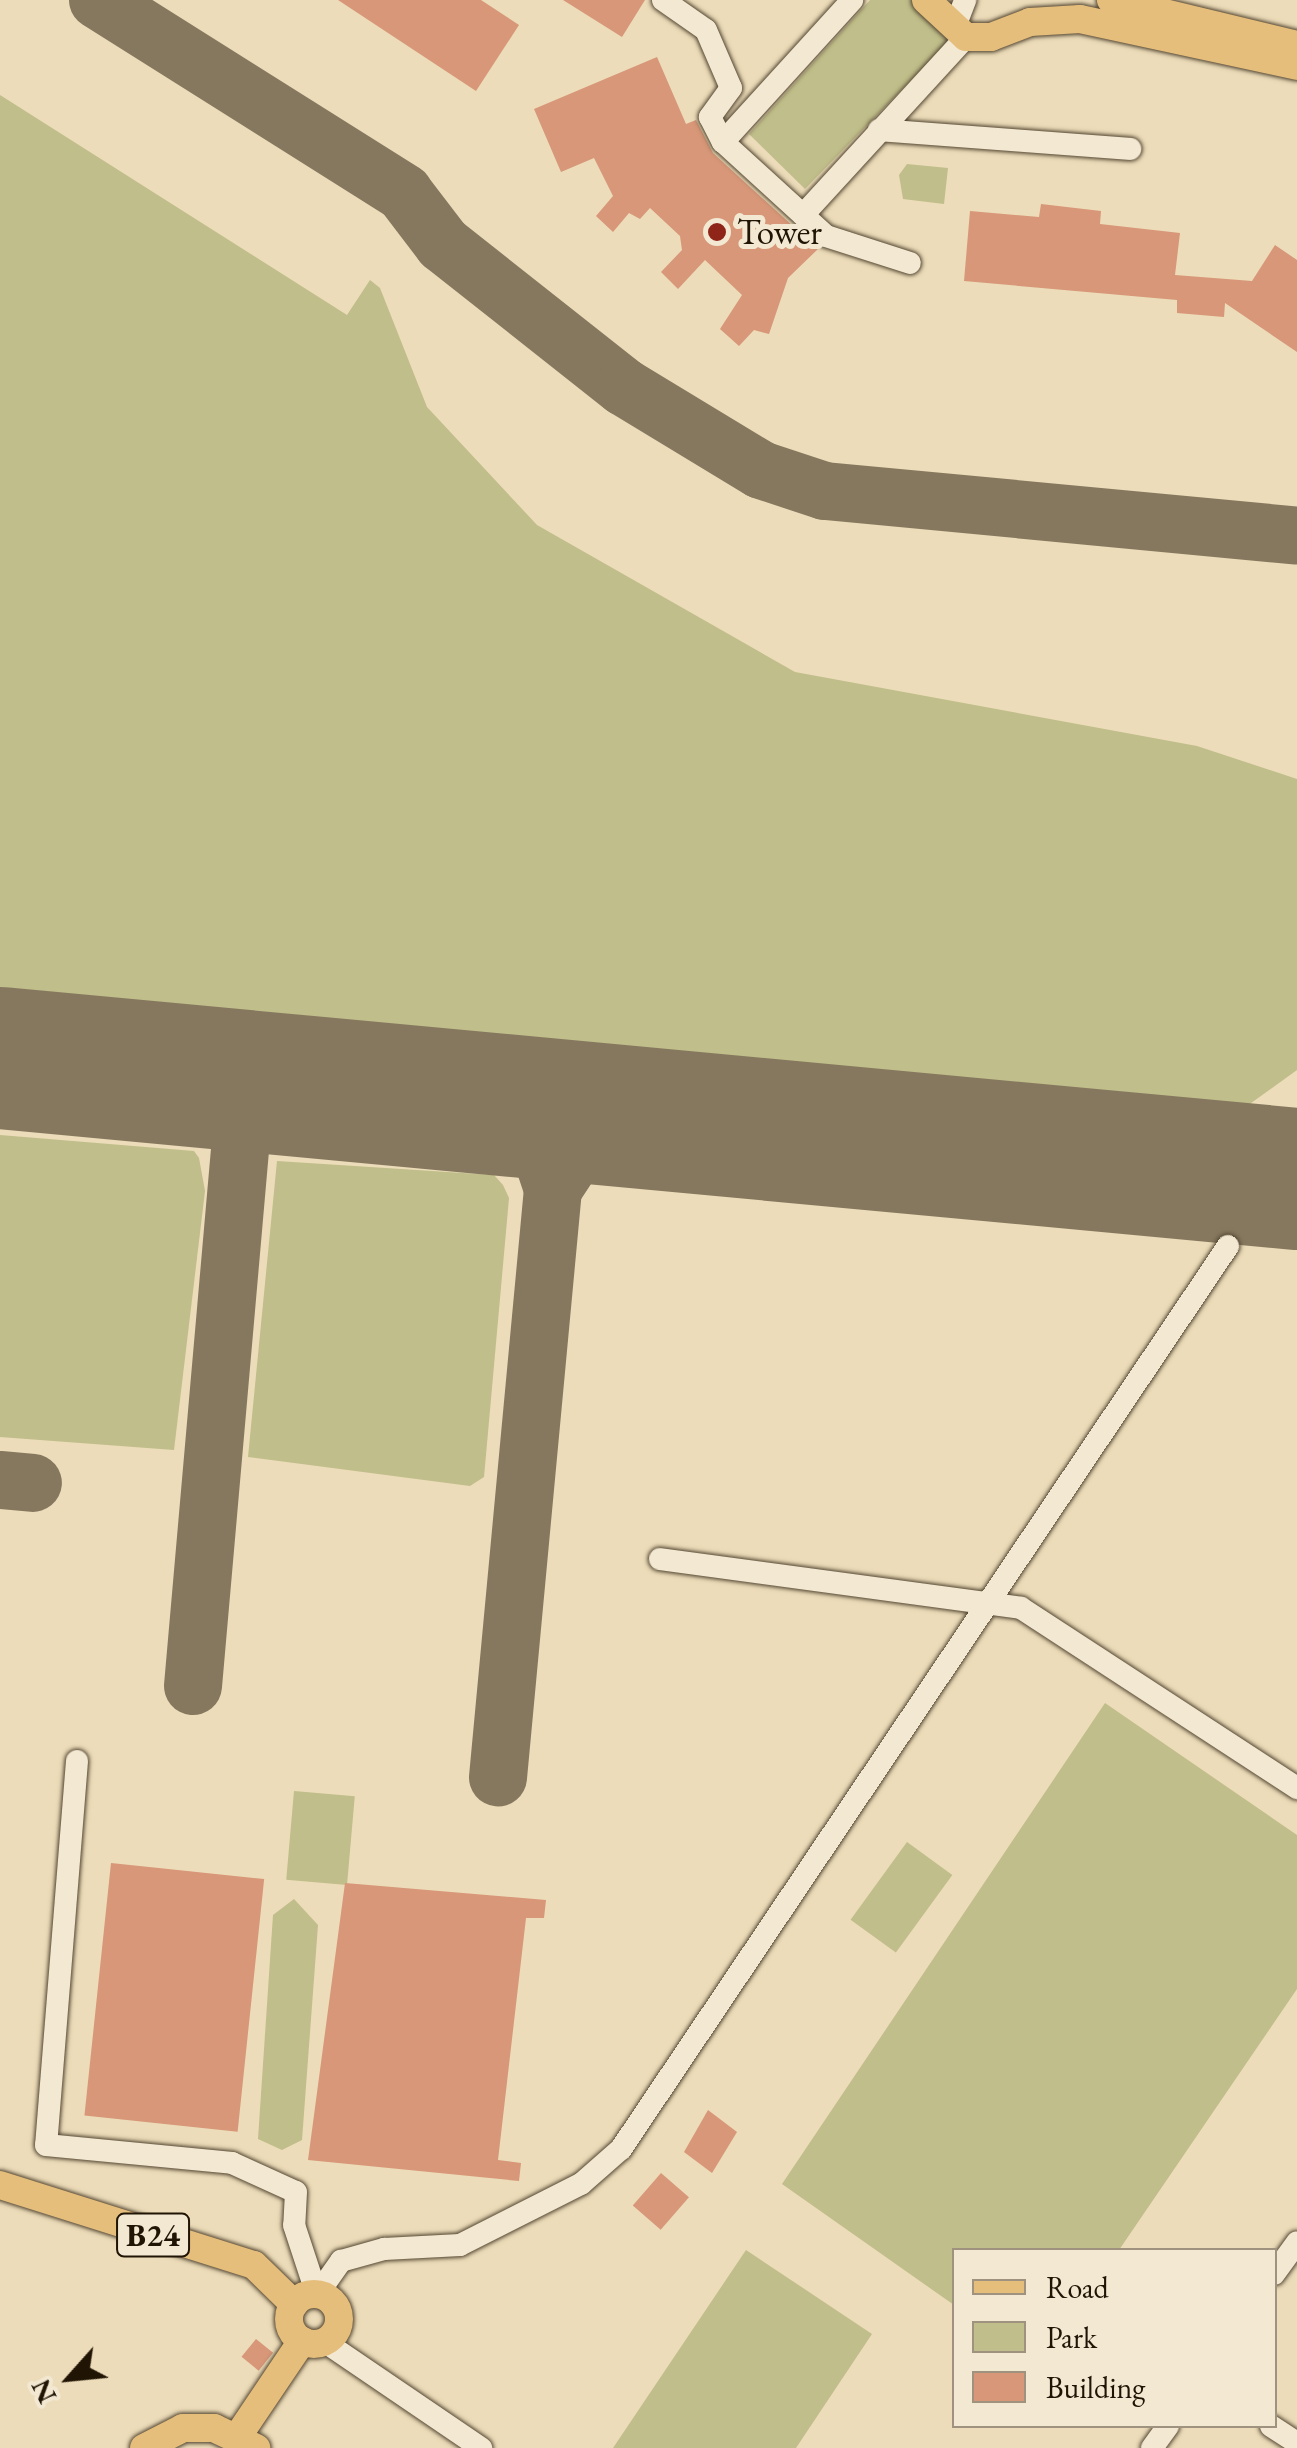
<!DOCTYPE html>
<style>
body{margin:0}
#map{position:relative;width:1297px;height:2448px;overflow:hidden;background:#ecdcb9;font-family:"EB Garamond",serif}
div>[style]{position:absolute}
.green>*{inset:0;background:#c0be8a;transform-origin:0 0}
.taxiway>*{height:58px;margin:-29px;padding:0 29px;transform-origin:29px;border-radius:29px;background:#86785f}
.runway>*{height:142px;margin:-71px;padding:0 71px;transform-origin:71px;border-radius:71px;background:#86785f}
.building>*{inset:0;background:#d79778;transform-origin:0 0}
.roads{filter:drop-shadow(0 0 2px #534632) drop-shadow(0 0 2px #534632)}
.minor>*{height:22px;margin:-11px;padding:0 11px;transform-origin:11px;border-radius:11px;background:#f3e8d2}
.major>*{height:28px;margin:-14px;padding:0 14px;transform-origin:14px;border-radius:14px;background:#e6be7c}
.major>.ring{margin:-14px;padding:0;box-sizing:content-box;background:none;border:28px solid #e6be7c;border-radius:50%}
.dots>*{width:28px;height:28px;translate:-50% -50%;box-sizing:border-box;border:5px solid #f3e8d2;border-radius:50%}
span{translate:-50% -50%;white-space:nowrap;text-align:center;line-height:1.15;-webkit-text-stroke:10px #f3e8d2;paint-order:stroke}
.shield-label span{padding:2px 8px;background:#f3e8d2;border:2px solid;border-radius:8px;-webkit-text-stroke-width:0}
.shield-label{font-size:32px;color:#201405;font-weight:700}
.poi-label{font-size:35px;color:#201405}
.left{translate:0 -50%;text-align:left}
.legend{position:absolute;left:952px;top:2248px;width:325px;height:180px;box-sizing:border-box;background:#f3e8d2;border:2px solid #9f9380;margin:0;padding:12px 18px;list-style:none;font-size:30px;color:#201405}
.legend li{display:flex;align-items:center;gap:20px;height:50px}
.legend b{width:50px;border:2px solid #9f9380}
.north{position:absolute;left:20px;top:2328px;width:100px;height:100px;-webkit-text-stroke:8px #f3e8d2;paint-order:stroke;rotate:243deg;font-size:28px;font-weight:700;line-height:40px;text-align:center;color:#201405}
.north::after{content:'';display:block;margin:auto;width:35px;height:45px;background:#201405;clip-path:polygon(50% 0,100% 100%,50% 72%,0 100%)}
</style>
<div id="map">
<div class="green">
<i style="clip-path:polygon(870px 0,911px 0,947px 33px,947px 43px,805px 189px,749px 134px)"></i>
<i style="clip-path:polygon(0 95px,347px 315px,370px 280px,380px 288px,427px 407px,537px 525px,795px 672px,1197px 746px,1297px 779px,1297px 1070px,1240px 1111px,0 987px)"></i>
<i style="clip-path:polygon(907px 164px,948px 168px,944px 204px,903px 199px,899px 175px)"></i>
<i style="clip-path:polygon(0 1135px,194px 1151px,199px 1158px,205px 1191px,174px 1450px,0 1437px)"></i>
<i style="clip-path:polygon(277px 1161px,494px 1175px,503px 1185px,509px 1198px,484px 1477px,470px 1486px,248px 1457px)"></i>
<i style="clip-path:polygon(1105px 1703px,1297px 1835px,1297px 1989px,1119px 2250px,954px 2250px,954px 2305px,782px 2184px)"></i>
<i style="left:294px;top:1791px;width:61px;height:89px;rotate:5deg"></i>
<i style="left:907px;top:1842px;width:56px;height:96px;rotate:36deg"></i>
<i style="clip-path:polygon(294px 1899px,318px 1925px,302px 2140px,282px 2150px,258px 2139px,273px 1915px)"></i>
<i style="clip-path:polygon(746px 2250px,872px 2334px,796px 2448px,613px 2448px)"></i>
</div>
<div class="taxiway">
<i style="left:98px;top:0;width:362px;rotate:32.2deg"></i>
<i style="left:404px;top:193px;width:64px;rotate:52.6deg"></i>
<i style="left:443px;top:244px;width:231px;rotate:38.3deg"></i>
<i style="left:624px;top:387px;width:160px;rotate:31.2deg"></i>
<i style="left:761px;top:470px;width:67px;rotate:18.2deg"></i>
<i style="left:825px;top:491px;width:474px;rotate:5.4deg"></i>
<i style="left:475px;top:1102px;width:44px;rotate:24.2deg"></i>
<i style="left:515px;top:1120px;width:30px;rotate:44deg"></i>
<i style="left:537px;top:1141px;width:51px;rotate:71.6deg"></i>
<i style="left:553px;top:1189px;width:591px;rotate:95.34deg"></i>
<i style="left:1215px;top:1171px;width:83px;rotate:-10.4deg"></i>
<i style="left:553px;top:1189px;width:56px;rotate:-56.6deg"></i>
<i style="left:584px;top:1142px;width:28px;rotate:-30deg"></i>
<i style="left:608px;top:1128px;width:45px;rotate:-11.6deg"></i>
<i style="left:0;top:1480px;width:33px;rotate:5deg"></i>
<i style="left:193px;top:1686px;width:607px;rotate:-84.99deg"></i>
</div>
<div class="runway">
<i style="left:0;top:1058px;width:1303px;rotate:5.33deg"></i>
</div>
<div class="building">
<i style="clip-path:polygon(338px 0,481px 0,519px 25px,476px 91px)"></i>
<i style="clip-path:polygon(563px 0,645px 0,622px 37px)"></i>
<i style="clip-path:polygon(657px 57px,686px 124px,696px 120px,713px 153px,818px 249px,788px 278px,769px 334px,754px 330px,739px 346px,720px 329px,742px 295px,705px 260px,678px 289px,661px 272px,682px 250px,680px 236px,650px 208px,640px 219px,629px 213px,613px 232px,596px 216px,613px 196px,594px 158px,561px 172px,534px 109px)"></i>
<i style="clip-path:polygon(1041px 204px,1101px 211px,1100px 224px,1180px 233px,1175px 275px,1252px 281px,1275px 245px,1297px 260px,1297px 352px,1225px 303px,1224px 317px,1177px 313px,1177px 300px,964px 281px,970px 211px,1039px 217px)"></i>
<i style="left:111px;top:1863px;width:154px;height:254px;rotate:6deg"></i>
<i style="clip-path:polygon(345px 1883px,546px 1900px,544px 1918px,526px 1918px,498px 2160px,521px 2163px,519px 2181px,308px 2160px)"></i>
<i style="clip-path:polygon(708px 2110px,737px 2132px,712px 2173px,684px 2152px)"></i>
<i style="left:661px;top:2173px;width:37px;height:43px;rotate:41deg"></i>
<i style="left:256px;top:2339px;width:22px;height:23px;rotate:39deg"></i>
</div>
<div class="roads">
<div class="minor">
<i style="left:663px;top:0;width:52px;rotate:34.9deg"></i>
<i style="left:706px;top:30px;width:63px;rotate:66.7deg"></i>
<i style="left:731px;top:88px;width:36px;rotate:126deg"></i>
<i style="left:710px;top:117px;width:28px;rotate:63deg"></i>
<i style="left:723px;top:142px;width:139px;rotate:42.4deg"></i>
<i style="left:826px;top:236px;width:88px;rotate:17.8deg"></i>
<i style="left:956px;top:24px;width:26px;rotate:-69deg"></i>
<i style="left:879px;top:130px;width:252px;rotate:4.3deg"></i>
<i style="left:723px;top:142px;width:192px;rotate:-47.7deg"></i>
<i style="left:803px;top:215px;width:241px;rotate:-47.5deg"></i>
<i style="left:660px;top:1559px;width:364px;rotate:7.7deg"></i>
<i style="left:1021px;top:1608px;width:330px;rotate:33.1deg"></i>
<i style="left:77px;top:1761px;width:385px;rotate:94.6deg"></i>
<i style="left:46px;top:2145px;width:187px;rotate:5.5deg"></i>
<i style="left:232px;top:2163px;width:70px;rotate:24.4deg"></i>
<i style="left:296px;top:2192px;width:33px;rotate:93deg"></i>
<i style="left:294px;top:2225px;width:74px;rotate:71.8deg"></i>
<i style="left:317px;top:2295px;width:42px;rotate:-54.8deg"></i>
<i style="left:341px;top:2261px;width:45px;rotate:-15.6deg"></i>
<i style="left:384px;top:2249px;width:76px;rotate:-3deg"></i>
<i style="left:460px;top:2245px;width:136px;rotate:-26.8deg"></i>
<i style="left:581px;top:2184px;width:53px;rotate:-41.2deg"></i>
<i style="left:621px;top:2149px;width:1088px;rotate:-56.09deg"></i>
<i style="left:1274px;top:2274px;width:39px;rotate:-54deg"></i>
<i style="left:325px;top:2342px;width:189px;rotate:34.2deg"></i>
<i style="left:1271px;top:2426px;width:31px;rotate:33deg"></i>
<i style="left:1152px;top:2448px;width:27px;rotate:-54deg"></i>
</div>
<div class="major">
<i style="left:926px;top:0;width:54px;rotate:42.8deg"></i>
<i style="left:966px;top:37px;width:25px"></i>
<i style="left:991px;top:37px;width:42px;rotate:-21deg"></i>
<i style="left:1030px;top:22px;width:50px;rotate:-3.4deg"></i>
<i style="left:1080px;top:19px;width:222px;rotate:12.2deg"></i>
<i style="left:1111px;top:0;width:191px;rotate:13.6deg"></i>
<i style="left:0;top:2185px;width:266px;rotate:17.5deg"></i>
<i style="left:254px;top:2265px;width:56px;rotate:44.3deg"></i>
<i class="ring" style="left:289px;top:2294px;width:22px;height:22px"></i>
<i style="left:238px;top:2436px;width:115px;rotate:-56deg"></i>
<i style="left:144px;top:2448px;width:44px;rotate:-27.1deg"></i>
<i style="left:183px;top:2428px;width:31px"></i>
<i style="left:214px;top:2428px;width:47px;rotate:25.5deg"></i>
</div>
</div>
<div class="dots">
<i style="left:717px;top:232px;background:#8f2418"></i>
</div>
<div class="shield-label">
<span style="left:153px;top:2235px">B24</span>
</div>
<div class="poi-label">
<span class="left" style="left:737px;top:232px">Tower</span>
</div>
<ul class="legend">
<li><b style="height:12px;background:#e6be7c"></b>Road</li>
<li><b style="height:28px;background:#c0be8a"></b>Park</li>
<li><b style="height:28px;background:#d79778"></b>Building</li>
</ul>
<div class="north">N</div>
</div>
